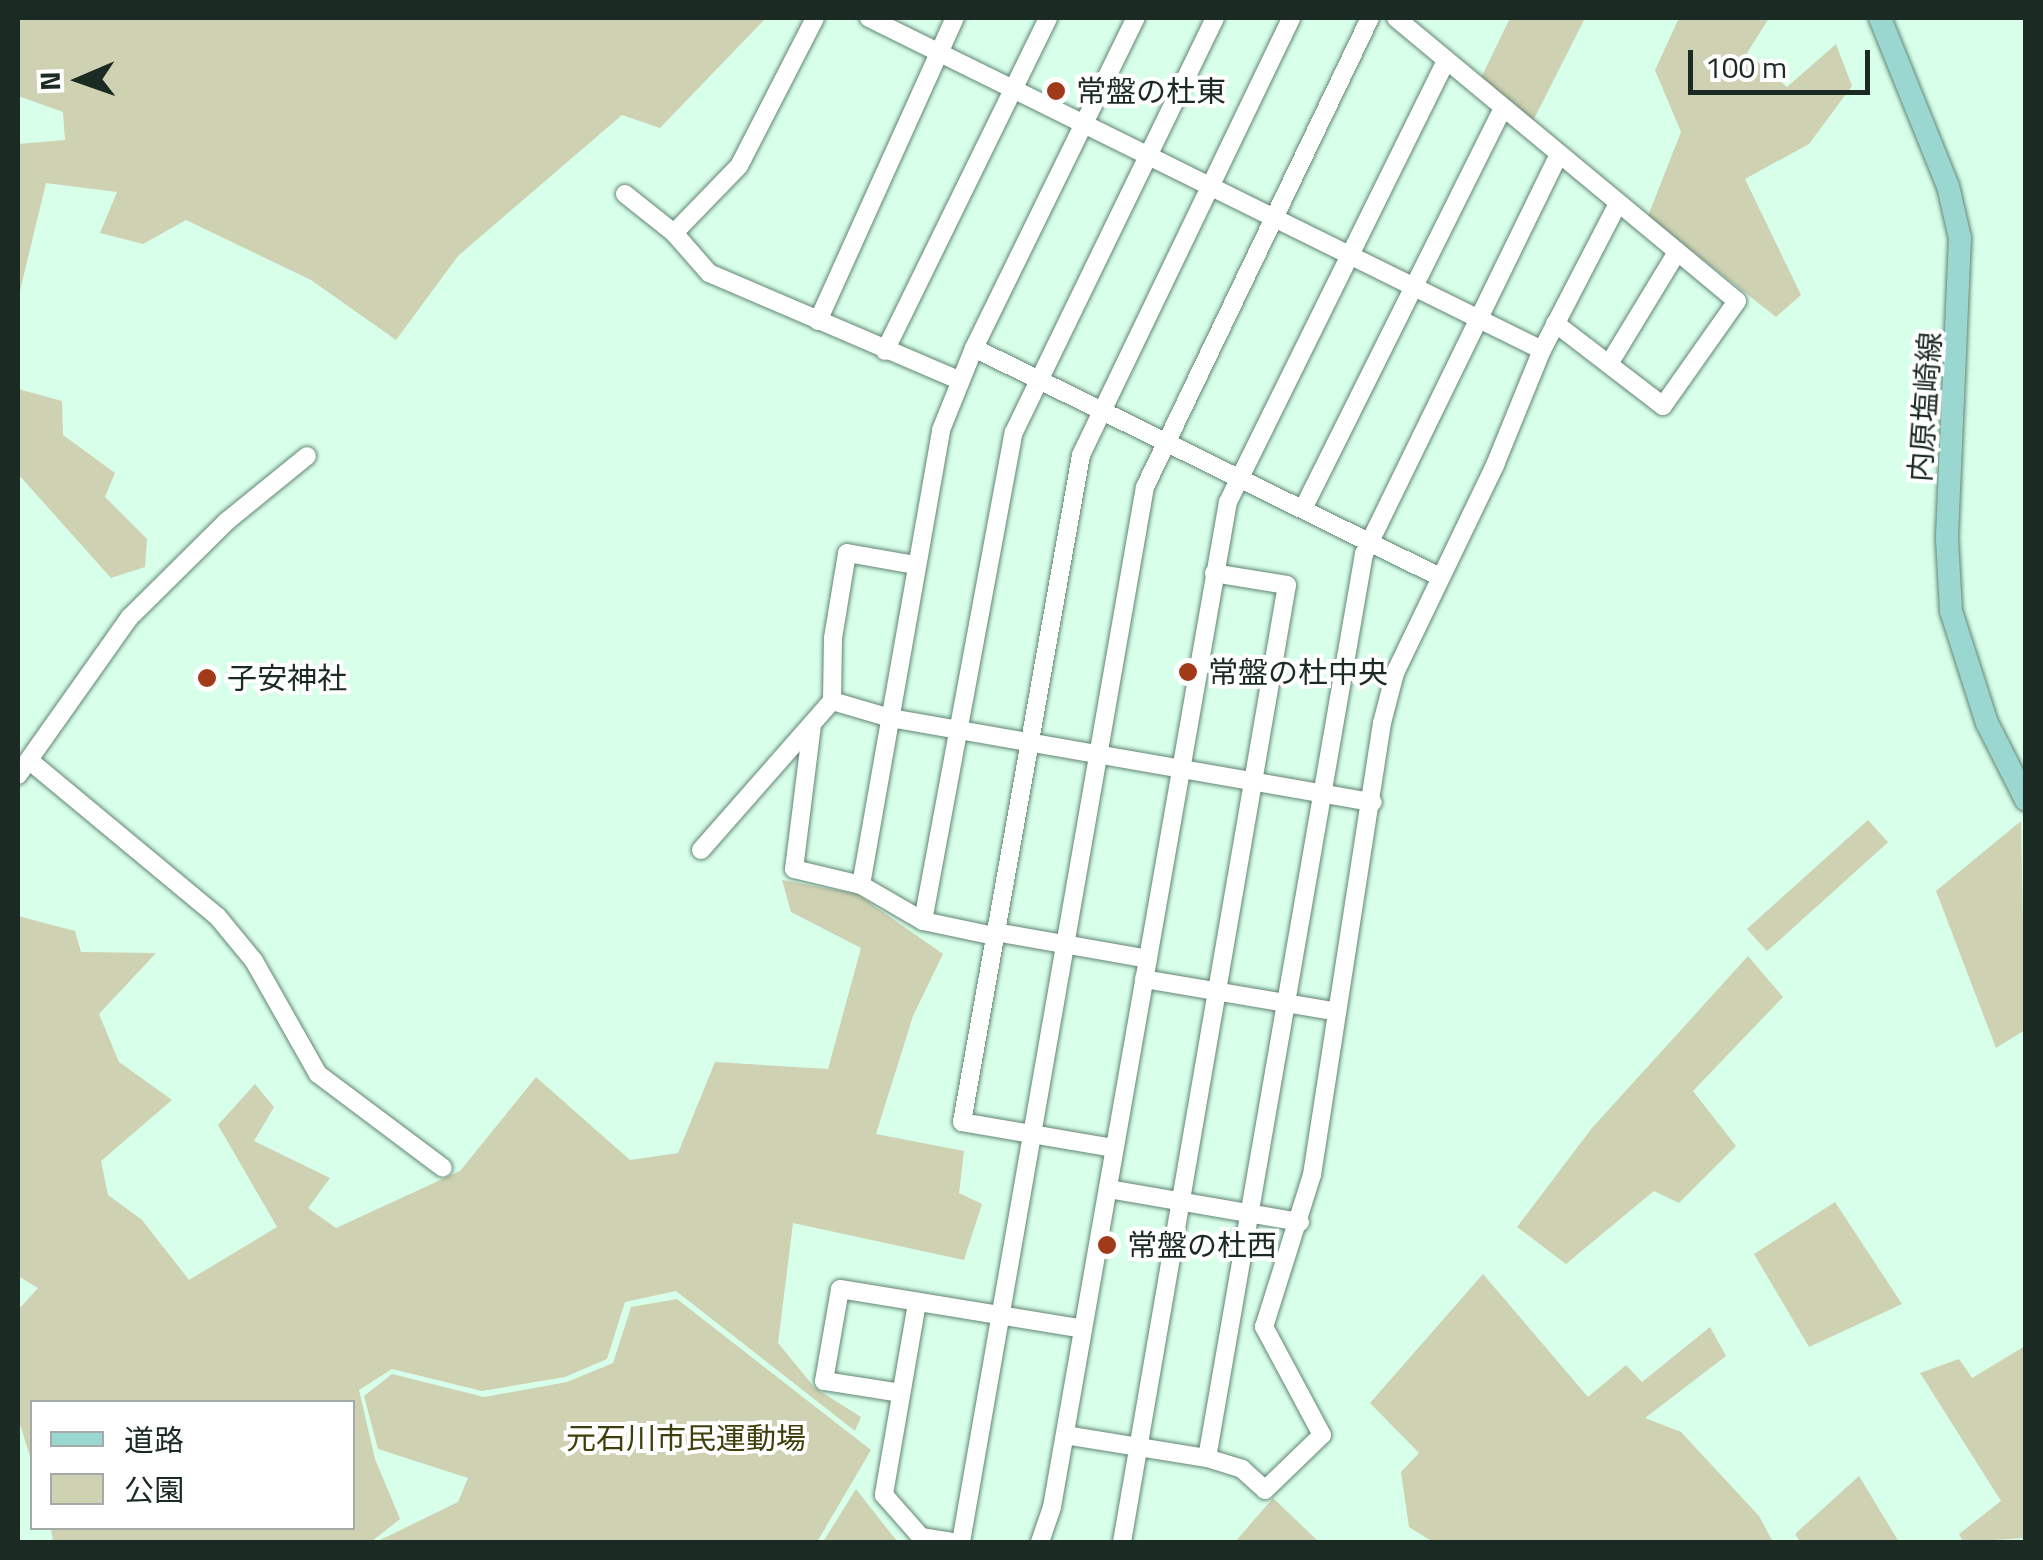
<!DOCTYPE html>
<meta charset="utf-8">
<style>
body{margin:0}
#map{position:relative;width:2043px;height:1560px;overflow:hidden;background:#d8ffea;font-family:"Titillium Web","Noto Sans JP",sans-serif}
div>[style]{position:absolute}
.green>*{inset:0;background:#ced1b2;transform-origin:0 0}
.roads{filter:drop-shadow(0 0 2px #628573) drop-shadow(0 0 2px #628573)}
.minor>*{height:18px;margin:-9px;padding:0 9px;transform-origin:9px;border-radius:9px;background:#fff}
.major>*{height:22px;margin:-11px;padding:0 11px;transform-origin:11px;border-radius:11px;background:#9bd7d1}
.dots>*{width:28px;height:28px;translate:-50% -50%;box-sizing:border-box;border:5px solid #fff;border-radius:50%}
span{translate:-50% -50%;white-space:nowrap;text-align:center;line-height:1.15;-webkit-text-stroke:8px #fff;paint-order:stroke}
.poi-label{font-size:30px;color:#1b2a22}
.left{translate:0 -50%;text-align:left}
.street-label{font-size:30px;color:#1b2a22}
.park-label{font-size:30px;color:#3e400b}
.frame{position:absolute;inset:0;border:20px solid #1b2a22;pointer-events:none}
.legend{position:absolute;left:30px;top:1400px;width:325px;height:130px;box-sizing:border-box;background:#fff;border:2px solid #a4aaa7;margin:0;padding:12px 18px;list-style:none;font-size:30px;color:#1b2a22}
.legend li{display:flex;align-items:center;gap:20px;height:50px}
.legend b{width:50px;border:2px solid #a4aaa7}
.north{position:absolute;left:30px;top:30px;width:100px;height:100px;-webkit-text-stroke:8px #fff;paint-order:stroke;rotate:268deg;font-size:28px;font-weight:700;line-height:40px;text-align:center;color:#1b2a22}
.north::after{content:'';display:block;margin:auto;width:35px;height:45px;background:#1b2a22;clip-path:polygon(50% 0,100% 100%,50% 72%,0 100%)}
.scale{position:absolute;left:1688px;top:50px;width:182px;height:45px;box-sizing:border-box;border:5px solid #1b2a22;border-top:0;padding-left:12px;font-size:30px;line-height:35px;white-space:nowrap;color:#1b2a22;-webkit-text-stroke:8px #fff;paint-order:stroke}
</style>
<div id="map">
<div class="green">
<i style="clip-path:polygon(18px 18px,766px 18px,660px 128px,622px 115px,458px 256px,396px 340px,311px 280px,186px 220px,143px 244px,100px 233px,117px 192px,46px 183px,18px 299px,18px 144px,65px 140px,63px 112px,18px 96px)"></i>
<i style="clip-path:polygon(1510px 18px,1585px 18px,1533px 121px,1479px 82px)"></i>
<i style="clip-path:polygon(1679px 18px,1769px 18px,1747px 53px,1787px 87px,1836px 44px,1852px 86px,1809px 144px,1745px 179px,1801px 295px,1776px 317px,1648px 216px,1681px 132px,1655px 70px)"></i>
<i style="clip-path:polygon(18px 389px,62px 401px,63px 435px,115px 473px,105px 497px,147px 539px,145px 567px,111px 578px,18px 474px)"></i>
<i style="left:1868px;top:820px;width:30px;height:163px;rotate:48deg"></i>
<i style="clip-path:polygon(2021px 821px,2025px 1030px,1996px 1048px,1936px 891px)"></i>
<i style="clip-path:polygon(782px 880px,857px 894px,943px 954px,913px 1016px,876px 1134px,964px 1151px,959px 1193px,982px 1204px,964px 1260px,793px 1223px,778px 1343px,815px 1388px,861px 1417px,855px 1431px,676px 1291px,625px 1302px,607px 1359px,565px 1377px,482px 1391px,392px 1369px,359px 1390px,375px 1459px,400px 1519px,371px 1542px,53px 1542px,51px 1528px,352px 1528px,352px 1402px,32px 1402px,32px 1463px,18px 1418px,18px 1310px,38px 1288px,18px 1276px,18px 916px,75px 931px,81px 952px,156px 953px,99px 1014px,119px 1062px,172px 1100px,101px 1161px,108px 1195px,142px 1220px,189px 1280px,277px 1227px,218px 1125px,255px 1084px,274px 1107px,254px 1141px,330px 1178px,308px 1208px,336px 1228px,460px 1171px,536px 1077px,630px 1160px,678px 1153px,715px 1062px,828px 1069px,861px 948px,791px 912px)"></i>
<i style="clip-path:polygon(1748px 956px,1783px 997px,1693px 1091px,1736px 1146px,1679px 1203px,1654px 1191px,1566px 1264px,1517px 1227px,1592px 1128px)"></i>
<i style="clip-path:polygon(1835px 1202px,1902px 1304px,1809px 1347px,1754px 1254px)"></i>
<i style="clip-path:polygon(1483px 1274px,1588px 1397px,1626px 1365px,1642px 1382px,1710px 1327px,1726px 1356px,1645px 1418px,1681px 1432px,1759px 1516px,1773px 1542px,1433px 1542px,1409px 1527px,1401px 1472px,1419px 1453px,1370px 1403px)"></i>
<i style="clip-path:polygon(677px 1299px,871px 1450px,817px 1542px,376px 1542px,458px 1502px,468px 1478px,378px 1449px,364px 1396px,392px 1374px,484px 1397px,567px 1382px,613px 1363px,631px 1307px)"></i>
<i style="clip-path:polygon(2025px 1346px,2025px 1538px,1963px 1542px,1959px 1534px,2001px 1501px,1920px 1373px,1959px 1359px,1972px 1378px)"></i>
<i style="clip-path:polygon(1859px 1476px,1899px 1542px,1800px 1542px,1795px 1534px)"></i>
<i style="clip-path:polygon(856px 1489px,888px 1530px,898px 1542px,823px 1542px)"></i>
<i style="clip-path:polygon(1273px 1498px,1319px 1542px,1235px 1542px)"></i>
</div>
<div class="roads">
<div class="minor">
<i style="left:869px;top:18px;width:750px;rotate:26.26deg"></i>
<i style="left:1396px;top:18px;width:443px;rotate:39.7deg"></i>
<i style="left:1737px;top:301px;width:128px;rotate:125.2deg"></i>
<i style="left:1663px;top:406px;width:136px;rotate:-142.5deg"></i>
<i style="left:625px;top:194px;width:63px;rotate:38.5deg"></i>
<i style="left:674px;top:233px;width:53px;rotate:48.8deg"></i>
<i style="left:709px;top:273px;width:272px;rotate:23.2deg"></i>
<i style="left:674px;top:233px;width:93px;rotate:-45.9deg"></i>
<i style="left:739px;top:166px;width:166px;rotate:-62.8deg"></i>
<i style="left:818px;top:321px;width:333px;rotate:-65.7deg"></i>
<i style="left:974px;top:348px;width:519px;rotate:26.17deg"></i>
<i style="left:885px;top:351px;width:371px;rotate:-63.9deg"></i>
<i style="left:1609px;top:364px;width:129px;rotate:-58.7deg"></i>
<i style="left:1303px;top:509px;width:447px;rotate:-63.5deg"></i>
<i style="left:832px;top:701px;width:60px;rotate:16.3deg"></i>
<i style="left:890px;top:718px;width:490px;rotate:9.9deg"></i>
<i style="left:812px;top:725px;width:145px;rotate:97.1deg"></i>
<i style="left:794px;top:869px;width:69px;rotate:13.4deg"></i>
<i style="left:861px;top:885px;width:72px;rotate:30.1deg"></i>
<i style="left:923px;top:921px;width:73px;rotate:11.9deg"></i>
<i style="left:30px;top:761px;width:243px;rotate:39.7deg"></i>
<i style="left:217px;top:916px;width:58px;rotate:50.6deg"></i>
<i style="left:254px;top:961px;width:130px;rotate:60.5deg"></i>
<i style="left:318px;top:1074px;width:156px;rotate:36.9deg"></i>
<i style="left:18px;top:775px;width:194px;rotate:-54.7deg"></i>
<i style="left:130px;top:617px;width:136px;rotate:-44.7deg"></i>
<i style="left:227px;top:521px;width:103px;rotate:-39.1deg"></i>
<i style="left:701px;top:850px;width:198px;rotate:-48.7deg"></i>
<i style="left:832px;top:701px;width:63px;rotate:-89.1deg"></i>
<i style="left:833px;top:638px;width:86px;rotate:-80.6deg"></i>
<i style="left:847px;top:553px;width:70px;rotate:9.9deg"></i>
<i style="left:861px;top:885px;width:462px;rotate:-80deg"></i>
<i style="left:941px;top:430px;width:88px;rotate:-68.1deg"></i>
<i style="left:974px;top:348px;width:368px;rotate:-63.9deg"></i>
<i style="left:923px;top:921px;width:497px;rotate:-79.5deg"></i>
<i style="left:1014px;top:432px;width:460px;rotate:-64.1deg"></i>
<i style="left:995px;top:932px;width:155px;rotate:10deg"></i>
<i style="left:1144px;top:979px;width:192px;rotate:9.6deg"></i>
<i style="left:1114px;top:1148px;width:154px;rotate:-170.3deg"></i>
<i style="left:962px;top:1122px;width:678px;rotate:-79.88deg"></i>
<i style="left:1081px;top:455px;width:485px;rotate:-64.3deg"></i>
<i style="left:1108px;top:1189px;width:195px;rotate:9.8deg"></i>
<i style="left:917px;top:1303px;width:195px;rotate:99.8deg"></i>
<i style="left:884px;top:1495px;width:56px;rotate:48.6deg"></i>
<i style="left:921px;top:1537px;width:30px;rotate:9deg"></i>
<i style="left:901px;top:1393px;width:78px;rotate:-171.1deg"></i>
<i style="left:824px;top:1381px;width:93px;rotate:-80.1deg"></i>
<i style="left:840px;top:1289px;width:246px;rotate:9.3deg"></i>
<i style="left:1065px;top:1435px;width:144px;rotate:9.2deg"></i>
<i style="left:1207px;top:1458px;width:37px;rotate:17deg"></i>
<i style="left:1242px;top:1469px;width:31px;rotate:42deg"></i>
<i style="left:1265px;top:1490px;width:79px;rotate:-44deg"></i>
<i style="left:1322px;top:1435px;width:123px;rotate:-118.2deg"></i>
<i style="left:1264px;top:1327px;width:159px;rotate:-72.5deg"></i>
<i style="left:1312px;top:1175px;width:457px;rotate:-81.2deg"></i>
<i style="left:1382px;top:723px;width:52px;rotate:-75.4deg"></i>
<i style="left:1395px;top:673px;width:231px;rotate:-64.3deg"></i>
<i style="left:1495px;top:465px;width:124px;rotate:-67.8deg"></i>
<i style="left:1542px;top:350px;width:161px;rotate:-62.6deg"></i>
<i style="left:1207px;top:1458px;width:918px;rotate:-80.15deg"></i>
<i style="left:1364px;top:554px;width:442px;rotate:-64deg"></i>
<i style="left:961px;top:1542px;width:1071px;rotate:-80.11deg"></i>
<i style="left:1145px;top:487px;width:520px;rotate:-64.37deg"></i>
<i style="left:1040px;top:1542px;width:37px;rotate:-71deg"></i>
<i style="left:1052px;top:1507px;width:1020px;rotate:-80.07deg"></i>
<i style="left:1228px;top:502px;width:492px;rotate:-63.7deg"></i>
<i style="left:1122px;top:1542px;width:971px;rotate:-80.22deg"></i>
<i style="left:1287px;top:585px;width:74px;rotate:-170.7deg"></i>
</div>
<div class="major">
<i style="left:1880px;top:18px;width:181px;rotate:68deg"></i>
<i style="left:1948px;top:186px;width:53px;rotate:77deg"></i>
<i style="left:1960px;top:238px;width:301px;rotate:92.5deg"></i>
<i style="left:1947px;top:539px;width:72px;rotate:86.8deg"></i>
<i style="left:1951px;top:611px;width:118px;rotate:72.2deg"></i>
<i style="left:1987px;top:723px;width:86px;rotate:63.1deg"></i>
</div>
</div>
<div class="dots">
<i style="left:1056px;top:91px;background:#a13a19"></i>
<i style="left:1188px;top:672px;background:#a13a19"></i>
<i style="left:207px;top:678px;background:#a13a19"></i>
<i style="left:1107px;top:1245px;background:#a13a19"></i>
</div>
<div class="poi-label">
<span class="left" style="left:1076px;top:91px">常盤の杜東</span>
<span class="left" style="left:1208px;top:672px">常盤の杜中央</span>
<span class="left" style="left:227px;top:678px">子安神社</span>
<span class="left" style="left:1127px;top:1245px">常盤の杜西</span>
</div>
<div class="street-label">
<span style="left:1925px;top:407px;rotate:-86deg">内原塩崎線</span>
</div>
<div class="park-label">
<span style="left:686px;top:1438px">元石川市民運動場</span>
</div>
<div class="frame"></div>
<ul class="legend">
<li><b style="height:12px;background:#9bd7d1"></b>道路</li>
<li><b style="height:28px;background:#ced1b2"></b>公園</li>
</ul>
<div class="north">N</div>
<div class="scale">100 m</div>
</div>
